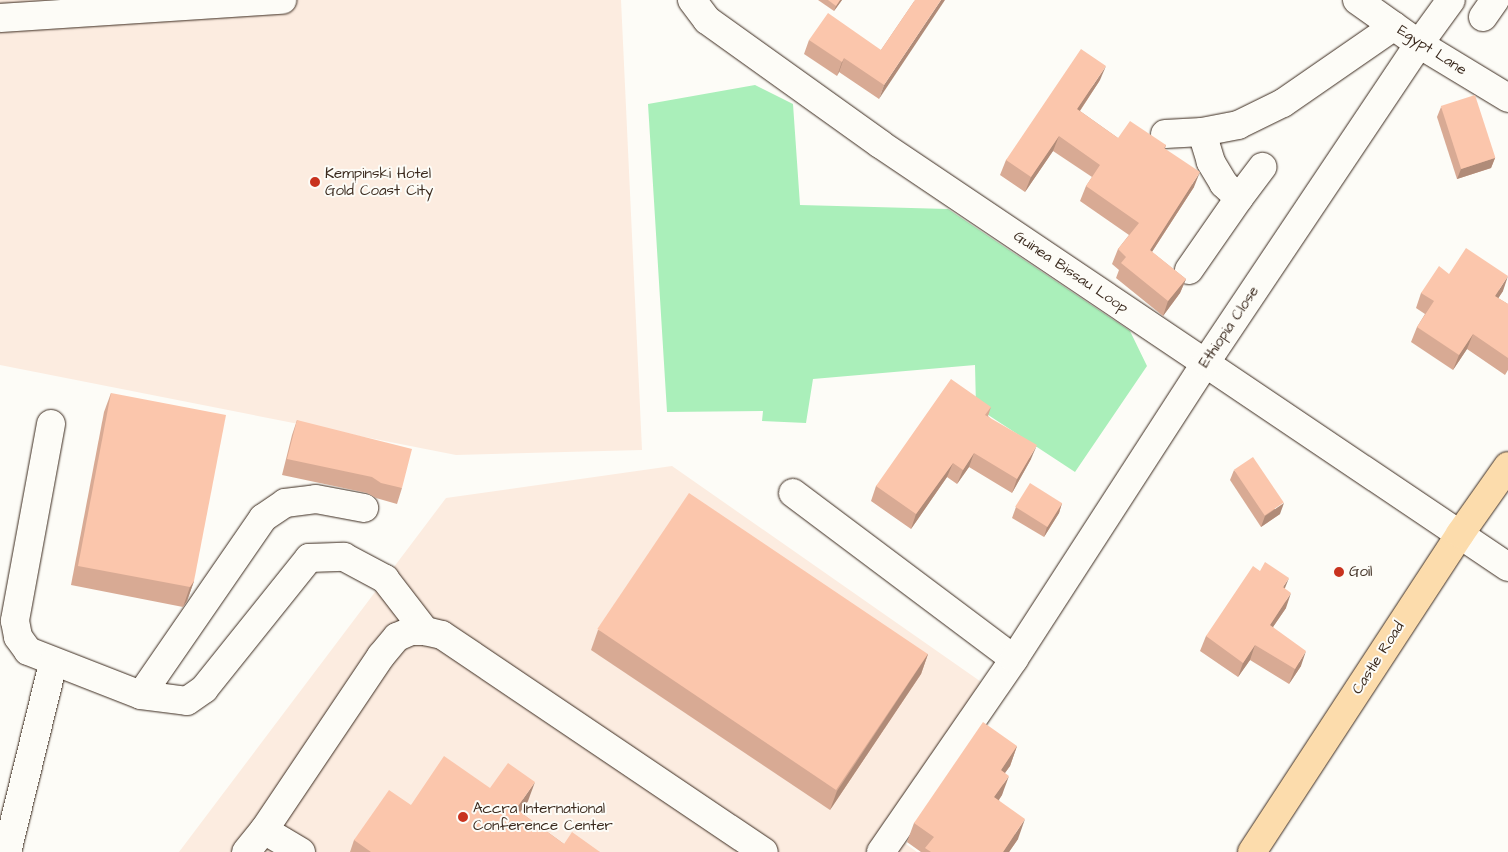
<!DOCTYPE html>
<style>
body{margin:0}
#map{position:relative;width:1508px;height:852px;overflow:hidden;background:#fdfcf7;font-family:"Architects Daughter",sans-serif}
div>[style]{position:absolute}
.built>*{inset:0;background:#fcece0}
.green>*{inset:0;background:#aaefba}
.roads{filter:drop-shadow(0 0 1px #3b2a1e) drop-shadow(0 0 1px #3b2a1e)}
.minor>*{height:28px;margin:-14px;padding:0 14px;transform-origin:14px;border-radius:14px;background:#fdfcf7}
.major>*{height:28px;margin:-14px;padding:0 14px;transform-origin:14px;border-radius:14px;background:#fcdcac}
.wall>*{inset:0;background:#d8aa94}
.shaded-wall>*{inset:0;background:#b08b78}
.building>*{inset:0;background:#fbc6ac;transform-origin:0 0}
.dots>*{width:14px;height:14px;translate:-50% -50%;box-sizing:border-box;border:2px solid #fdfcf7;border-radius:50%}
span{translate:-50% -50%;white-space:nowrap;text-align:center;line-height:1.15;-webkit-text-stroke:4px #fdfcf7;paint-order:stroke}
.street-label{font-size:15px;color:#3b2a1e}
.poi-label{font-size:15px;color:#3b2a1e}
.left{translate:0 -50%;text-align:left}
</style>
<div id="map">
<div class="built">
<i style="clip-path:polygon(0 0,621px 0,642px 450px,456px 455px,0 365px)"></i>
<i style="clip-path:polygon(672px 466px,987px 686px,881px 826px,917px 852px,179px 852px,446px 498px)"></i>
</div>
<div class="green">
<i style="clip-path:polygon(755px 85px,793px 104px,800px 205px,948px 209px,1130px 331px,1147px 366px,1075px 472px,976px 407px,975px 365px,813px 379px,806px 423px,762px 421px,763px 411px,667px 412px,648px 104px)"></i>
</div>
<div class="roads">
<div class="minor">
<i style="left:692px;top:0;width:25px;rotate:53deg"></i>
<i style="left:707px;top:20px;width:213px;rotate:35.6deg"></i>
<i style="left:880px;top:144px;width:757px;rotate:33.96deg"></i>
<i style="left:1357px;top:0;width:76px;rotate:35.4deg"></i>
<i style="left:1419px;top:44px;width:104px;rotate:31.2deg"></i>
<i style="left:1483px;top:17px;width:21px;rotate:-55deg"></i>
<i style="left:0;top:18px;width:283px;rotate:-3.7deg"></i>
<i style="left:1165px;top:134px;width:37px;rotate:-3deg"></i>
<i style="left:1202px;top:132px;width:37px;rotate:-11deg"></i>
<i style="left:1238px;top:125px;width:50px;rotate:-26.1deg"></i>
<i style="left:1283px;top:103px;width:135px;rotate:-34.7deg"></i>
<i style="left:1239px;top:198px;width:39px;rotate:-53deg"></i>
<i style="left:1189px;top:270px;width:88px;rotate:-55.2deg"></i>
<i style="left:1239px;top:198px;width:21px;rotate:-137deg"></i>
<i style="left:1224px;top:184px;width:26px;rotate:-121deg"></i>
<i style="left:1211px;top:162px;width:31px;rotate:-107deg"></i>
<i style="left:51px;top:424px;width:200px;rotate:100.4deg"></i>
<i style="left:15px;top:621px;width:16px;rotate:79deg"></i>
<i style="left:18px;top:637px;width:17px;rotate:54deg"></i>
<i style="left:28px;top:651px;width:121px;rotate:21.3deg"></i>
<i style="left:141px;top:695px;width:46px;rotate:7.4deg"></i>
<i style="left:187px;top:701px;width:21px;rotate:-35deg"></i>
<i style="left:204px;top:689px;width:168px;rotate:-51.3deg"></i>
<i style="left:309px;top:558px;width:35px;rotate:-2deg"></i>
<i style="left:344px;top:557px;width:47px;rotate:28.2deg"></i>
<i style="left:385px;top:579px;width:66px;rotate:52.4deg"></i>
<i style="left:793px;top:493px;width:276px;rotate:36.9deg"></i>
<i style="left:141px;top:695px;width:215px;rotate:-55.4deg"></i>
<i style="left:263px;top:518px;width:27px;rotate:-34deg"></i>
<i style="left:285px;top:503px;width:31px;rotate:-7deg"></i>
<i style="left:316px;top:499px;width:49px;rotate:10.6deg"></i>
<i style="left:264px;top:830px;width:43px;rotate:30.7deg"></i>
<i style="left:7px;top:852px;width:195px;rotate:-76.3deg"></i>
<i style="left:246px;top:852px;width:28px;rotate:-51deg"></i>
<i style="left:264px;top:830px;width:210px;rotate:-56.1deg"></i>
<i style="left:381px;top:656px;width:25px;rotate:-50deg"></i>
<i style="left:397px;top:637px;width:15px;rotate:-23deg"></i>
<i style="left:411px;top:631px;width:14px"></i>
<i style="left:425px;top:631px;width:17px;rotate:13deg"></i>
<i style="left:442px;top:635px;width:388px;rotate:34deg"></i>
<i style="left:881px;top:852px;width:234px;rotate:-55.4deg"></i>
<i style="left:1014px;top:659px;width:354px;rotate:-57.1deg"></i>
<i style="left:1206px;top:362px;width:383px;rotate:-56.2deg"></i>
<i style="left:1419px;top:44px;width:54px;rotate:-54deg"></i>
</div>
<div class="major">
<i style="left:1252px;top:852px;width:380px;rotate:-56.8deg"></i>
<i style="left:1460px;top:534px;width:83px;rotate:-54.8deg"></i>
</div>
</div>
<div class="wall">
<i style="clip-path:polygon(818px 0,842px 0,834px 11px)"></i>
<i style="clip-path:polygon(915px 0,879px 99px,839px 72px,837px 76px,804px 54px,809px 40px,881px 50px)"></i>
<i style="clip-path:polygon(1100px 80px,1080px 111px,1118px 138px,1166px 145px,1165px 149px,1194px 187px,1152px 252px,1186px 279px,1180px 293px,1163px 316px,1116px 278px,1119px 270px,1112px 264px,1118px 249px,1129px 235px,1080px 201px,1086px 186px,1092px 177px,1053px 151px,1025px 192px,1000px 175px,1006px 160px)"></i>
<i style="clip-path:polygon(1441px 107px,1495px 158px,1491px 168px,1457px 179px,1437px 117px)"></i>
<i style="clip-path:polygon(1449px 274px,1503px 291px,1498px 298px,1508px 304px,1508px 370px,1505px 375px,1467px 349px,1453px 370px,1411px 342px,1417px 327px,1425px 314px,1416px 308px,1421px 293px)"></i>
<i style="clip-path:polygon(111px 393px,194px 581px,187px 601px,183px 607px,71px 585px,104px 412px)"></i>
<i style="clip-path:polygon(991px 407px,988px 416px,1031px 459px,1012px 493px,969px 467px,957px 484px,947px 477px,911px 529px,871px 501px,876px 486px)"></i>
<i style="clip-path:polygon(297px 420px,402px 488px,397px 504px,376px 498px,367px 493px,282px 475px,292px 435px)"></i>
<i style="clip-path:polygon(1234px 470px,1280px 514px,1261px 527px,1230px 480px)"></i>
<i style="clip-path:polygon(1062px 503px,1059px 513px,1044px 537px,1012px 518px,1016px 507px)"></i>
<i style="clip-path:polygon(1285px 589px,1286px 608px,1273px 627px,1301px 666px,1289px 684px,1250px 660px,1238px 677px,1200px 651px,1206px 636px)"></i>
<i style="clip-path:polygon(598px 630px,928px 654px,921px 674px,830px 810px,591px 650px)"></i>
<i style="clip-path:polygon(1017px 746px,1010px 766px,1005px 773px,1002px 795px,999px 800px,1018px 839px,1009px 852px,921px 852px,907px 842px,914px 823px)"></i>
<i style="clip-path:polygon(490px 788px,528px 801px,520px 812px,564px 844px,600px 852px,350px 852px,354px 840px,411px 805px)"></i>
</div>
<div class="shaded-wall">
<i style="clip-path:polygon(840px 0,842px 0,834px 11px,836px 6px)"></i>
<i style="clip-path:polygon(941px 0,945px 0,879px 99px,884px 85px)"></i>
<i style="clip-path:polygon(844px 58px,839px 72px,837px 76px,842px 62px)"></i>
<i style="clip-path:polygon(1106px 66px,1100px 80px,1071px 124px,1077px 109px)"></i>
<i style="clip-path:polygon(1059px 136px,1053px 151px,1025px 192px,1031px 177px)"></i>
<i style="clip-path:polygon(1495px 158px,1491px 168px,1457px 179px,1461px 169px)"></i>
<i style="clip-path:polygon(1200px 172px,1194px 187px,1144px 264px,1150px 250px)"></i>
<i style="clip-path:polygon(1508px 276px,1503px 291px,1490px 311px,1495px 296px)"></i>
<i style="clip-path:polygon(1186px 279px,1180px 293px,1163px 316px,1168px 301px)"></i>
<i style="clip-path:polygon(1473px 334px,1467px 349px,1453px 370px,1459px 355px)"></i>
<i style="clip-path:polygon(1037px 445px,1031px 459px,1012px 493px,1017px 479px)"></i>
<i style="clip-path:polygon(974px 453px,969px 467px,957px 484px,963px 470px)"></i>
<i style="clip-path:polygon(953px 463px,947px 477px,911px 529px,916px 514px)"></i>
<i style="clip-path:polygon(1062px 503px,1059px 513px,1044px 537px,1047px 527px)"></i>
<i style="clip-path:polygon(1284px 503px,1280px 514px,1261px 527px,1265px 516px)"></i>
<i style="clip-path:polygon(1289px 578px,1283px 593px,1283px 587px)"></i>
<i style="clip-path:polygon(194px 581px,187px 601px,183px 607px,190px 587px)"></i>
<i style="clip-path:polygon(1291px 593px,1286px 608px,1264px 640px,1270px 625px)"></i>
<i style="clip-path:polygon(1255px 645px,1250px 660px,1238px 677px,1243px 663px)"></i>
<i style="clip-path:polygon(1306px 651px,1301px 666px,1289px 684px,1295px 669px)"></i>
<i style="clip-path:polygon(928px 654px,921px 674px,830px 810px,837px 791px)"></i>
<i style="clip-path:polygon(1017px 746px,1010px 766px,993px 789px,1001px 770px)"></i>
<i style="clip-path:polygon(1009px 776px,1002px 795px,987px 817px,994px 797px)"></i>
<i style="clip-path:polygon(535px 782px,528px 801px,509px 828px,516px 809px)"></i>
<i style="clip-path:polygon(1025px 819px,1018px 839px,1009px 852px,1003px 852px)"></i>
</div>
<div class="building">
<i style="clip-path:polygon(828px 0,840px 0,836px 6px)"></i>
<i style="clip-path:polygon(915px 0,941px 0,884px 85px,844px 58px,842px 62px,809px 40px,828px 13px,881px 50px)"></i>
<i style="clip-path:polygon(1081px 49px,1106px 66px,1077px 109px,1118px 138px,1130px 121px,1166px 145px,1164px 148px,1200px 172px,1150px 250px,1186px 279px,1168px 301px,1121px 263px,1126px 257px,1118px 249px,1139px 223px,1086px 186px,1100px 165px,1059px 136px,1031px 177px,1006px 160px)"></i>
<i style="left:1475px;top:95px;width:66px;height:36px;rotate:72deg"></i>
<i style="clip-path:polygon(1466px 248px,1508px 276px,1495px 296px,1508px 304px,1508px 358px,1473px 334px,1459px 355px,1417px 327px,1434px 301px,1421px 293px,1439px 266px,1449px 274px)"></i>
<i style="clip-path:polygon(951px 379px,991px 407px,985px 415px,1037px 445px,1017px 479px,974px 453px,963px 470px,953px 463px,916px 514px,876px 486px)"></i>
<i style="clip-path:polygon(111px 393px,226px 415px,194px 581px,190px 587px,78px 566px)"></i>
<i style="clip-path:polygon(297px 420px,412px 449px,402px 488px,381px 483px,372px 477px,287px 459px)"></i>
<i style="left:1253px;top:457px;width:55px;height:23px;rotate:56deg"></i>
<i style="left:1030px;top:483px;width:38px;height:28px;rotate:32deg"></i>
<i style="left:689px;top:493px;width:288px;height:164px;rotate:34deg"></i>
<i style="clip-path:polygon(1265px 562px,1289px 578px,1283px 587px,1291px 593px,1270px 625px,1306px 651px,1295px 669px,1255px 645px,1243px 663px,1206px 636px,1253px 566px,1260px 571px)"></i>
<i style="clip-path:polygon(983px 722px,1017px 746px,1001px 770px,1009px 776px,994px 797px,1025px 819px,1003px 852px,931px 852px,925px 848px,934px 837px,914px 823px)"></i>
<i style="clip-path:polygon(444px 756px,490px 788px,508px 763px,535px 782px,516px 809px,564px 844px,572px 832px,600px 852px,371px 852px,354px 840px,389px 790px,411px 805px)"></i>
</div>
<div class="dots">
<i style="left:315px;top:182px;background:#c8321e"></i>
<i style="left:1339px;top:572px;background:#c8321e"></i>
<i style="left:463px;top:817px;background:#c8321e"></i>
</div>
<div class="street-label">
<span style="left:1432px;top:50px;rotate:33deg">Egypt Lane</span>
<span style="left:1071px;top:272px;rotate:34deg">Guinea Bissau Loop</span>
<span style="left:1229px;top:327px;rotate:-56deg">Ethiopia Close</span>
<span style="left:1378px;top:658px;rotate:-57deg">Castle Road</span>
</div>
<div class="poi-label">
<span class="left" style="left:325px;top:182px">Kempinski Hotel<br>Gold Coast City</span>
<span class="left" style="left:1349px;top:572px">Goil</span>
<span class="left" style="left:473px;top:817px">Accra International<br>Conference Center</span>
</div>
</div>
